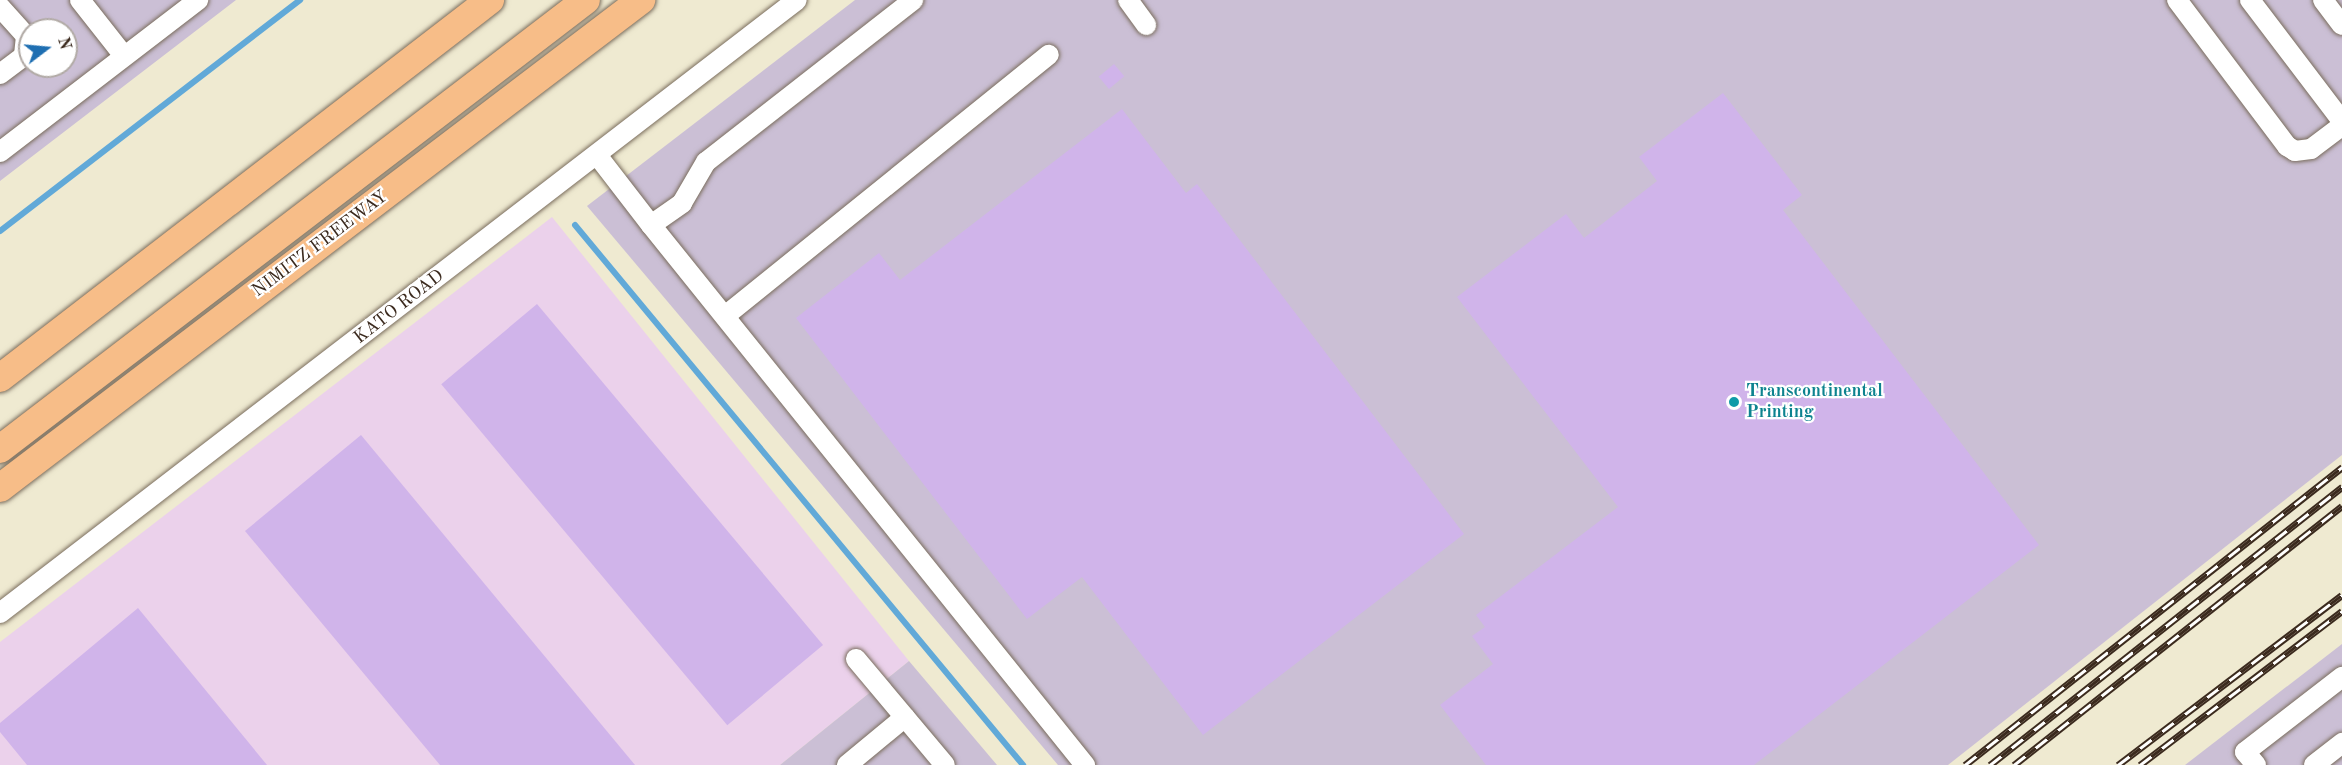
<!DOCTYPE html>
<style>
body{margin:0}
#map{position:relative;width:2342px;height:765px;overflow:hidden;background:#efead1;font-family:"Old Standard TT",serif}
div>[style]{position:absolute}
.built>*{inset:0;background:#ebd1eb}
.industrial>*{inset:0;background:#cbbfd5}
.stream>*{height:6px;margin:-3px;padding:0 3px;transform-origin:3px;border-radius:3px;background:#61a9d8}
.building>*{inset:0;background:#d0b4ea;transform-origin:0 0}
.roads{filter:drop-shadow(0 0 2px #7a6d5d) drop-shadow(0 0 2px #7a6d5d)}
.minor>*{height:20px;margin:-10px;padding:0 10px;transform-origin:10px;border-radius:10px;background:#fff}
.highway>*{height:28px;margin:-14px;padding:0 14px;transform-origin:14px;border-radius:14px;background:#f7bd88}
.rail>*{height:7px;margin-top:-3.5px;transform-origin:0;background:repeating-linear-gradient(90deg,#fff 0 14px,#3b2a1e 0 28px);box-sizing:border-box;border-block:2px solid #3b2a1e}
.dots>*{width:16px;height:16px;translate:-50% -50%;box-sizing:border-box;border:3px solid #fff;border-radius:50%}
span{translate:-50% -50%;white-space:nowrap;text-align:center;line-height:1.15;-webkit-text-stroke:4.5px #fff;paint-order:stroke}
.street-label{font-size:18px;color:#3b2a1e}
.culture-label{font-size:18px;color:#0d838f;font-weight:700}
.left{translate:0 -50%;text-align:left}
.north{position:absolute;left:18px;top:18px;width:60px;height:60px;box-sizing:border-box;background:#fff;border:2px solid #b1aaa5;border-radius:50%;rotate:74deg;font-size:16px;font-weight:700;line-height:24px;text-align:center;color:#3b2a1e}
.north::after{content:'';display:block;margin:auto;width:21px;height:27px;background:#1f6fb2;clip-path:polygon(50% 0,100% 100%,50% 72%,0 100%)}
</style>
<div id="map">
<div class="built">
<i style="clip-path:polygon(552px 217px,909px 661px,780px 765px,0 765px,0 642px)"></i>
</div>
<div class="industrial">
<i style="clip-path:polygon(evenodd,0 0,236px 0,0 181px,0 0,30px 30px,66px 30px,66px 66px,30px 66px,30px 30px)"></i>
<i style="clip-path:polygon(855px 0,2342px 0,2342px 455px,1948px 765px,1058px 765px,587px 206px)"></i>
<i style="clip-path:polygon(2342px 644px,2342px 765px,2185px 765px)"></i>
<i style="clip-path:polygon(909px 661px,997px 765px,780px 765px)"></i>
</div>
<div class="stream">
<i style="left:575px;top:225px;width:702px;rotate:50.32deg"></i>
<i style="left:0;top:231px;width:379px;rotate:-37.6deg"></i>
</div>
<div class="building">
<i style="left:1114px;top:64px;width:16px;height:20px;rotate:50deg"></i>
<i style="clip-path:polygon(1723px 93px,1802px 195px,1783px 210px,2039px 545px,1754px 765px,1486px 765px,1440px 705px,1493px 664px,1472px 636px,1485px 627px,1476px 615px,1618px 507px,1457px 297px,1566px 214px,1584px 238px,1657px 181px,1639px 157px)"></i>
<i style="clip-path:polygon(1122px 109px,1186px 193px,1197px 184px,1464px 534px,1203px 735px,1082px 577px,1027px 619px,796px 318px,879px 253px,900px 280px)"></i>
<i style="left:537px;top:304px;width:445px;height:125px;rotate:50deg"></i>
<i style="clip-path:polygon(361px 435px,635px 765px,440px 765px,245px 531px)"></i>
<i style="clip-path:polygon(138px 608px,267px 765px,27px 765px,0 732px,0 723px)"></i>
</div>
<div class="roads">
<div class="minor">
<i style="left:80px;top:0;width:71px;rotate:51.8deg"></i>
<i style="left:1128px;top:0;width:31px;rotate:54deg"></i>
<i style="left:2177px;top:0;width:183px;rotate:53deg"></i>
<i style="left:2287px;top:146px;width:9px;rotate:32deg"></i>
<i style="left:2295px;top:151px;width:16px;rotate:-7deg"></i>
<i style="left:2311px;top:149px;width:39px;rotate:-37deg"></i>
<i style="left:2250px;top:0;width:152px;rotate:52.8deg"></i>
<i style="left:2323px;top:0;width:31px;rotate:53deg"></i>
<i style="left:0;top:7px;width:39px;rotate:48deg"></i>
<i style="left:26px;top:36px;width:20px;rotate:96deg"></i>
<i style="left:24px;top:56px;width:30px;rotate:143deg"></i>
<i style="left:0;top:152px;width:250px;rotate:-37.5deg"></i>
<i style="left:597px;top:155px;width:88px;rotate:52.4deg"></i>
<i style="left:651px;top:225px;width:38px;rotate:-35deg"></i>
<i style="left:682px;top:203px;width:48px;rotate:-59.7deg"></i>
<i style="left:706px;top:162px;width:263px;rotate:-38deg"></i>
<i style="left:651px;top:225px;width:693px;rotate:51.21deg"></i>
<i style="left:725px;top:316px;width:416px;rotate:-38.9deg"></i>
<i style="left:0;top:613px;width:1005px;rotate:-37.57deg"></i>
<i style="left:856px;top:659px;width:138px;rotate:50deg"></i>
<i style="left:847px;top:765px;width:75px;rotate:-39.6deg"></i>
<i style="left:2256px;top:765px;width:17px;rotate:-130deg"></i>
<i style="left:2245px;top:752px;width:123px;rotate:-37.7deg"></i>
<i style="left:2314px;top:765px;width:36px;rotate:-38deg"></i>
</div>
<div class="highway">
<i style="left:0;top:378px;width:619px;rotate:-37.65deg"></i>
<i style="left:0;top:449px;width:738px;rotate:-37.46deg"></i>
<i style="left:0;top:488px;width:806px;rotate:-37.28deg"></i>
</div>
</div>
<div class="rail">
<i style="left:1965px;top:765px;width:481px;rotate:-38.3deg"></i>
<i style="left:1990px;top:765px;width:449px;rotate:-38.3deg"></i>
<i style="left:2014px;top:765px;width:418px;rotate:-38.3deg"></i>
<i style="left:2118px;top:765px;width:281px;rotate:-37.2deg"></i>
<i style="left:2140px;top:765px;width:254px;rotate:-37.3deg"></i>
</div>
<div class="dots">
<i style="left:1734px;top:402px;background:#0f9aa8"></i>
</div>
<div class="street-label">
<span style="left:320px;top:244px;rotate:-37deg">NIMITZ FREEWAY</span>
<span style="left:399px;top:307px;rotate:-38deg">KATO ROAD</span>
</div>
<div class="culture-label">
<span class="left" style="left:1746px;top:402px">Transcontinental<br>Printing</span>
</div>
<div class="north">N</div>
</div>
